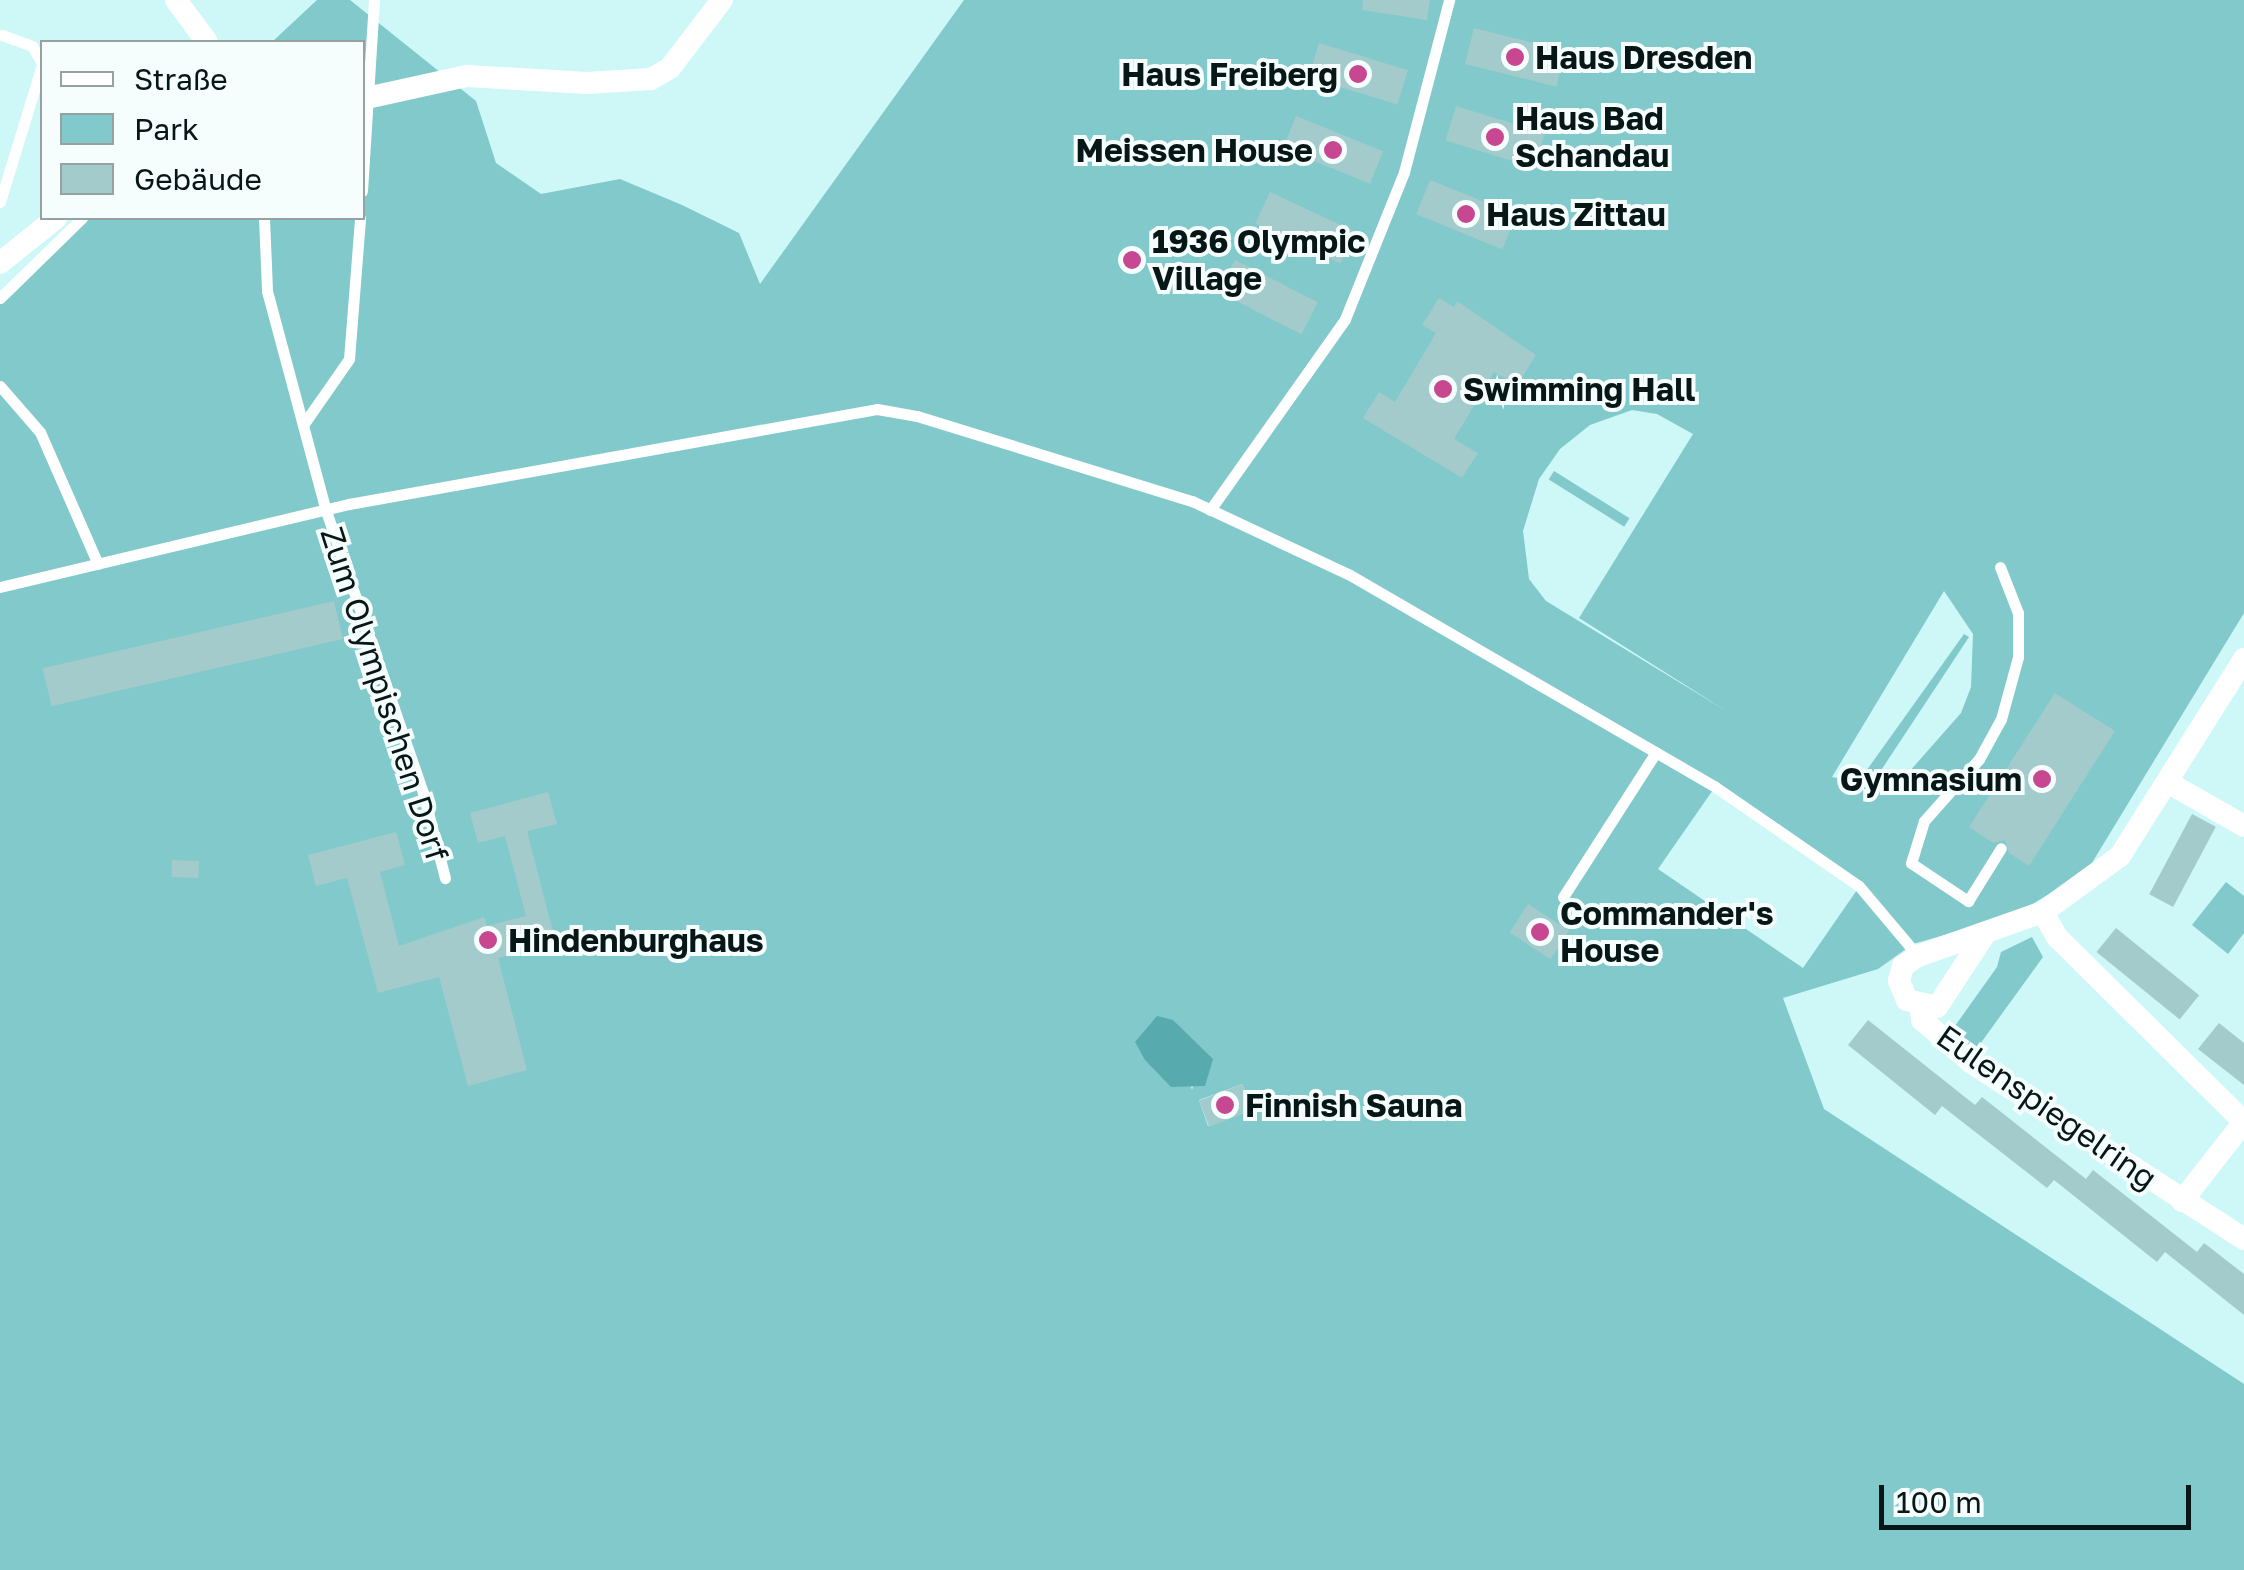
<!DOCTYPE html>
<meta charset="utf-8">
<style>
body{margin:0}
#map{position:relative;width:2244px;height:1570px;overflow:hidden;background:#cef7f8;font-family:"Golos Text",sans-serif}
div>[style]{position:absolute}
.green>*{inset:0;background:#81c9cb;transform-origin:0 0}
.water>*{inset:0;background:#57abae}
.building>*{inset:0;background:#a3cbcc;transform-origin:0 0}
.lane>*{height:11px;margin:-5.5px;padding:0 5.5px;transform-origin:5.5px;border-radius:5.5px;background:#fff}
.street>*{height:22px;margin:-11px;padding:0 11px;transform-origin:11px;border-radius:11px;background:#fff}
.dots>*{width:28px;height:28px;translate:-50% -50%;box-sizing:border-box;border:5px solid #f5fdfd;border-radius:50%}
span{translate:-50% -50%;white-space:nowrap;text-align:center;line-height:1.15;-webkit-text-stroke:8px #f5fdfd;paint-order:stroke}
.poi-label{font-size:32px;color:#071616;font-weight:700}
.left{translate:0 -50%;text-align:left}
.right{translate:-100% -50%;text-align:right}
.street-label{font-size:32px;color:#071616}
.legend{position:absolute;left:40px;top:40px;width:325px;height:180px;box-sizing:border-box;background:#f5fdfd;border:2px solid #96a1a1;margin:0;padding:12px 18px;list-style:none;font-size:30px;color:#071616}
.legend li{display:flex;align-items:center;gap:20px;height:50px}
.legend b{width:50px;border:2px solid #96a1a1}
.scale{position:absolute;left:1879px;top:1485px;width:312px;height:45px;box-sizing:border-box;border:5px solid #071616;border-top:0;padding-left:12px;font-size:30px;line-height:35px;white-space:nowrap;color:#071616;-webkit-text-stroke:8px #f5fdfd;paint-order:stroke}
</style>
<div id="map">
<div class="green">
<i style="clip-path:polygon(evenodd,317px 0,350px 0,476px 101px,496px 163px,541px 194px,620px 179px,682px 205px,739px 233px,760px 284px,964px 0,2244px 0,2244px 613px,2087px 871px,2014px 915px,1913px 944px,1878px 969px,1783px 998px,1824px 1109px,2244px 1384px,2244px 1570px,0 1570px,0 304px,87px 218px,362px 218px,362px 42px,272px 42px,317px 0,1632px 410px,1657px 414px,1693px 434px,1579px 618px,1728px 712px,1546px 601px,1529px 579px,1523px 531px,1539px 479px,1560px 449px,1590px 425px,1632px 410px,317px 0,1944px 591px,1973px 634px,1971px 687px,1961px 713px,1909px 772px,1869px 785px,1832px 777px,1944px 591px,317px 0,1715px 787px,1859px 887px,1803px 968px,1658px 869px,1715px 787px,317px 0,1173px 1020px,1202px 1054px,1192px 1090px,1173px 1020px,317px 0,1242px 1084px,1252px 1110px,1208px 1126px,1199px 1100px,1242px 1084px)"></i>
<i style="left:1554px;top:471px;width:89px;height:10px;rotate:32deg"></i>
<i style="clip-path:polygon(1964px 634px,1969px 637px,1874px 781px,1864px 774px)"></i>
<i style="clip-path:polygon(2226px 882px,2244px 896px,2244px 933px,2228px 954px,2192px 925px)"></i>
<i style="clip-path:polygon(2032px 937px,2043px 957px,1975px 1051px,1950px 1033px,1997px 967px,2001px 952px)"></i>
</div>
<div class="water">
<i style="clip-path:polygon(1157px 1016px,1173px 1020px,1213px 1059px,1205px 1086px,1171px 1087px,1145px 1060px,1135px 1042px)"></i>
</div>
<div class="building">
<i style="clip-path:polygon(1363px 0,1430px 0,1427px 20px,1362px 10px)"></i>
<i style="left:1474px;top:28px;width:94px;height:37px;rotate:14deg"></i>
<i style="left:1319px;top:43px;width:93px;height:36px;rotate:17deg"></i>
<i style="left:1456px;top:106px;width:93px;height:36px;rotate:17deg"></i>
<i style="left:1296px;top:116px;width:94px;height:35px;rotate:22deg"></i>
<i style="left:1430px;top:180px;width:93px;height:37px;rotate:22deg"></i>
<i style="left:1270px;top:192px;width:94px;height:35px;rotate:25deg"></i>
<i style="left:1235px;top:260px;width:93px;height:36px;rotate:27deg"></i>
<i style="clip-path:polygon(1439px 298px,1454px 307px,1457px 301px,1536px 355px,1517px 386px,1494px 372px,1454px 439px,1478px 453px,1462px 478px,1363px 418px,1379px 392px,1395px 402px,1436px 333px,1422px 325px)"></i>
<i style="left:334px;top:601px;width:39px;height:299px;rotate:77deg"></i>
<i style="clip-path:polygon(2055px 693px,2115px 731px,2029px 866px,2009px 853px,2005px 840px,1993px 843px,1969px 827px)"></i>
<i style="clip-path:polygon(548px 792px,557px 824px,527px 831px,556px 943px,498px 958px,527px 1070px,468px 1086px,439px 977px,378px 993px,347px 878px,316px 886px,308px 855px,396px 832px,405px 865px,380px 872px,399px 946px,484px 917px,487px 926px,526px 916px,505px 836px,478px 843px,470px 813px)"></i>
<i style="left:2192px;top:814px;width:27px;height:91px;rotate:28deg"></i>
<i style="left:172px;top:860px;width:27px;height:17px;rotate:2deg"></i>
<i style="left:1528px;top:904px;width:49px;height:34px;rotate:33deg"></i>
<i style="left:2116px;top:928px;width:107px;height:31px;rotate:39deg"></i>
<i style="clip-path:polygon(1868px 1020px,1975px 1105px,1982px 1097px,2086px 1179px,2093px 1170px,2197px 1252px,2204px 1243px,2244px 1274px,2244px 1315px,2165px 1252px,2157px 1262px,2054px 1180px,2047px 1188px,1942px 1106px,1935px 1115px,1848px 1045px)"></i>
<i style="clip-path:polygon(2219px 1023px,2244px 1043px,2244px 1085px,2198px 1049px)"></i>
<i style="left:1242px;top:1084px;width:28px;height:46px;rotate:69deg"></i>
</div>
<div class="lane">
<i style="left:2px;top:35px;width:32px;rotate:20deg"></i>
<i style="left:32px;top:46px;width:20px;rotate:60deg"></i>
<i style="left:362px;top:191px;width:191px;rotate:-86.4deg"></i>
<i style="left:0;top:202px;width:143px;rotate:-73deg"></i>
<i style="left:264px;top:218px;width:73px;rotate:87.6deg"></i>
<i style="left:267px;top:291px;width:228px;rotate:75deg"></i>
<i style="left:326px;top:511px;width:298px;rotate:71deg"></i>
<i style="left:423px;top:793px;width:88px;rotate:75.5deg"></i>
<i style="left:0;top:298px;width:115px;rotate:-44.3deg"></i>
<i style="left:0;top:386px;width:61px;rotate:49deg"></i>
<i style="left:40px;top:432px;width:144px;rotate:66.3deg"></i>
<i style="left:303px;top:425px;width:80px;rotate:-55.1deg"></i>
<i style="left:349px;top:359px;width:141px;rotate:-85.5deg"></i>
<i style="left:1210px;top:510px;width:234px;rotate:-54.7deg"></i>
<i style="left:1345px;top:319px;width:158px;rotate:-68.1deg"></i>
<i style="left:1404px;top:172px;width:178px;rotate:-75.3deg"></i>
<i style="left:2000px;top:567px;width:49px;rotate:68.6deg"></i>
<i style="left:2018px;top:613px;width:44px;rotate:90deg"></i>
<i style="left:2018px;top:657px;width:64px;rotate:105.3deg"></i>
<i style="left:2001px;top:719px;width:46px;rotate:118.8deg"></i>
<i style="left:1979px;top:759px;width:83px;rotate:131.6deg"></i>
<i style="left:1924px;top:821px;width:44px;rotate:107.2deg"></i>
<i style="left:1911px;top:863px;width:69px;rotate:33.7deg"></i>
<i style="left:1968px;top:901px;width:62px;rotate:-58.1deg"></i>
<i style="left:0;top:587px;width:359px;rotate:-13.4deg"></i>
<i style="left:349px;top:504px;width:536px;rotate:-10.2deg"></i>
<i style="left:877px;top:409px;width:41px;rotate:9.9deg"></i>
<i style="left:917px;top:416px;width:288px;rotate:17.2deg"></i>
<i style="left:1192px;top:501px;width:174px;rotate:25.1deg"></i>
<i style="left:1350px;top:575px;width:421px;rotate:30.1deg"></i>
<i style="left:1714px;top:786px;width:176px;rotate:34.6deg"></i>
<i style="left:1859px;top:886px;width:92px;rotate:49.9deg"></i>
<i style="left:1563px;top:897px;width:172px;rotate:-57.3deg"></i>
</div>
<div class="street">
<i style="left:176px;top:0;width:52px;rotate:53.6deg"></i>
<i style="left:362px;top:99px;width:107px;rotate:-12.4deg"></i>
<i style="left:467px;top:76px;width:120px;rotate:3.3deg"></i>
<i style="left:587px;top:83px;width:64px;rotate:-3.6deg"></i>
<i style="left:651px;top:79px;width:22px;rotate:-30deg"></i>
<i style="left:670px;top:68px;width:86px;rotate:-52.6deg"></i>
<i style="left:0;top:263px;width:72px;rotate:-38.8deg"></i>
<i style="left:2169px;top:783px;width:86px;rotate:29.8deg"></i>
<i style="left:2043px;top:912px;width:29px;rotate:61deg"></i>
<i style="left:2057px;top:937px;width:263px;rotate:44.7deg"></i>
<i style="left:1985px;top:934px;width:87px;rotate:123.3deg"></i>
<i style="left:1937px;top:1007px;width:31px;rotate:-167deg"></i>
<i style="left:1907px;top:1000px;width:21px;rotate:-113deg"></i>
<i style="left:1899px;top:981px;width:16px;rotate:-75deg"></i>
<i style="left:1903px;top:966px;width:18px;rotate:-34deg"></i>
<i style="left:1918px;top:956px;width:133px;rotate:-19.4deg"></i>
<i style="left:2043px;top:912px;width:95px;rotate:-36deg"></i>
<i style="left:2120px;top:856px;width:233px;rotate:-57.8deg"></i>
<i style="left:1921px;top:1008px;width:12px;rotate:85deg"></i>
<i style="left:1922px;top:1020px;width:66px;rotate:40.7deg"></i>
<i style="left:1972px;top:1063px;width:324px;rotate:32.9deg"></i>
<i style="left:2182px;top:1201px;width:100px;rotate:-51.9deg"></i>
</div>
<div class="dots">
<i style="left:1515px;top:57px;background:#c74791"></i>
<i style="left:1358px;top:74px;background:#c74791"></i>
<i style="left:1495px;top:137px;background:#c74791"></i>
<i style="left:1333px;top:150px;background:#c74791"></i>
<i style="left:1466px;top:214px;background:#c74791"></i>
<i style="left:1132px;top:260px;background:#c74791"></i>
<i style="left:1443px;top:389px;background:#c74791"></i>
<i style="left:2042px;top:779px;background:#c74791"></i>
<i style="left:1540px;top:932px;background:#c74791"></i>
<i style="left:488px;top:940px;background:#c74791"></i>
<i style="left:1225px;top:1105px;background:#c74791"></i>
</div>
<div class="poi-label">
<span class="left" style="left:1535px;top:57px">Haus Dresden</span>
<span class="right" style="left:1338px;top:74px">Haus Freiberg</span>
<span class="left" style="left:1515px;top:137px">Haus Bad<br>Schandau</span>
<span class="right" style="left:1313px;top:150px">Meissen House</span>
<span class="left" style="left:1486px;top:214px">Haus Zittau</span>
<span class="left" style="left:1152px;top:260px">1936 Olympic<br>Village</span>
<span class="left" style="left:1463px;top:389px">Swimming Hall</span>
<span class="right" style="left:2022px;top:779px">Gymnasium</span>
<span class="left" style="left:1560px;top:932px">Commander's<br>House</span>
<span class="left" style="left:508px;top:940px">Hindenburghaus</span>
<span class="left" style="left:1245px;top:1105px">Finnish Sauna</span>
</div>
<div class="street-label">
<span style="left:385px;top:694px;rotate:72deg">Zum Olympischen Dorf</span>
<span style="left:2047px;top:1107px;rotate:35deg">Eulenspiegelring</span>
</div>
<ul class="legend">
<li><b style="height:12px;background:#fff"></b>Straße</li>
<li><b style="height:28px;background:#81c9cb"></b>Park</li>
<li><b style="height:28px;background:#a3cbcc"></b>Gebäude</li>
</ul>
<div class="scale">100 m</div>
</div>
